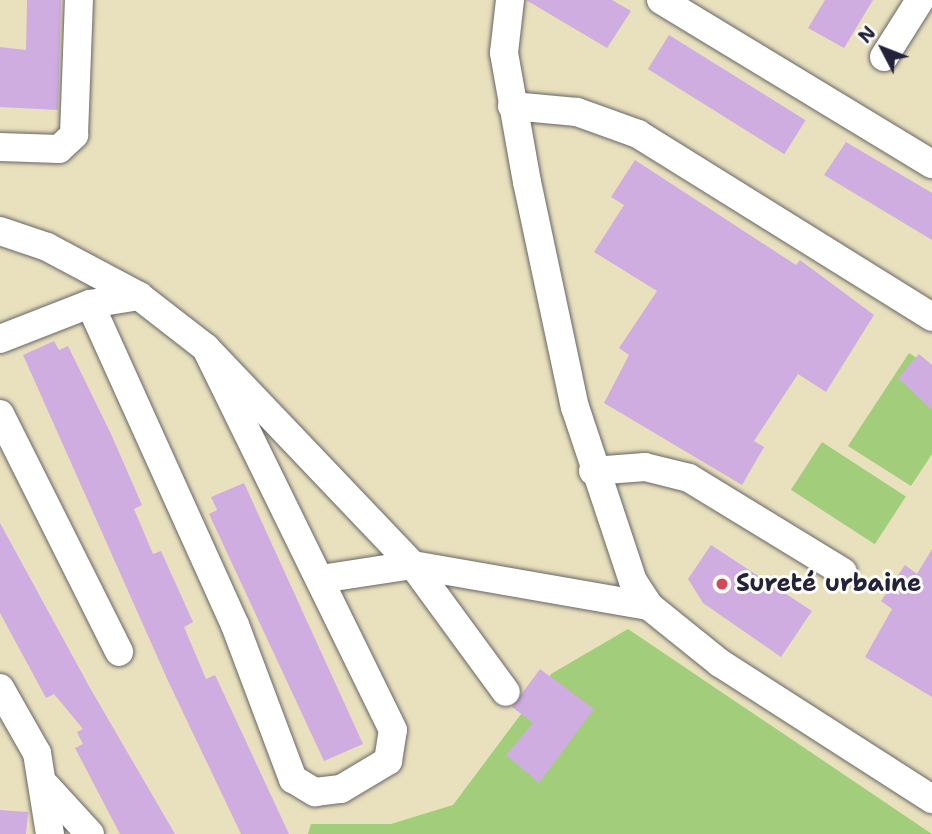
<!DOCTYPE html>
<meta charset="utf-8">
<style>
body{margin:0}
#map{position:relative;width:932px;height:834px;overflow:hidden;background:#e9e1bd;font-family:"Shantell Sans",sans-serif}
div>[style]{position:absolute}
.green>*{inset:0;background:#a2cd7a;transform-origin:0 0}
.building>*{inset:0;background:#cfade0;transform-origin:0 0}
.roads{filter:drop-shadow(0 0 2px #686568) drop-shadow(0 0 2px #686568)}
.minor>*{height:28px;margin:-14px;padding:0 14px;transform-origin:14px;border-radius:14px;background:#fff}
.dots>*{width:19px;height:19px;translate:-50% -50%;box-sizing:border-box;border:4px solid #fdfcf7;border-radius:50%}
span{translate:-50% -50%;white-space:nowrap;text-align:center;line-height:1.15;-webkit-text-stroke:6px #fdfcf7;paint-order:stroke}
.poi-label{font-size:24px;color:#22223b;font-weight:700}
.left{translate:0 -50%;text-align:left}
.north{position:absolute;left:848px;top:14px;width:70px;height:70px;-webkit-text-stroke:5px #fdfcf7;paint-order:stroke;rotate:312deg;font-size:19px;font-weight:700;line-height:28px;text-align:center;color:#22223b}
.north::after{content:'';display:block;margin:auto;width:24px;height:32px;background:#22223b;clip-path:polygon(50% 0,100% 100%,50% 72%,0 100%)}
</style>
<div id="map">
<div class="green">
<i style="clip-path:polygon(909px 353px,932px 368px,932px 454px,911px 486px,848px 446px)"></i>
<i style="left:822px;top:442px;width:100px;height:57px;rotate:33deg"></i>
<i style="clip-path:polygon(628px 629px,932px 834px,308px 834px,311px 824px,391px 824px,453px 805px,551px 674px)"></i>
</div>
<div class="building">
<i style="clip-path:polygon(27px 0,61px 0,58px 110px,0 107px,0 47px,26px 50px)"></i>
<i style="clip-path:polygon(526px 0,612px 0,631px 11px,607px 48px)"></i>
<i style="clip-path:polygon(825px 0,873px 0,844px 48px,808px 28px)"></i>
<i style="left:669px;top:35px;width:161px;height:40px;rotate:32deg"></i>
<i style="clip-path:polygon(846px 142px,932px 193px,932px 240px,824px 175px)"></i>
<i style="clip-path:polygon(635px 160px,796px 265px,800px 260px,874px 315px,826px 392px,798px 374px,754px 441px,764px 447px,742px 485px,604px 403px,629px 355px,619px 348px,657px 291px,594px 252px,624px 205px,611px 197px)"></i>
<i style="clip-path:polygon(54px 341px,59px 350px,68px 346px,111px 434px,142px 505px,134px 509px,153px 554px,161px 551px,193px 622px,184px 627px,206px 679px,215px 675px,289px 834px,241px 834px,169px 683px,23px 355px)"></i>
<i style="clip-path:polygon(919px 354px,932px 365px,932px 410px,898px 378px)"></i>
<i style="clip-path:polygon(244px 483px,363px 744px,324px 761px,209px 514px,217px 510px,211px 497px)"></i>
<i style="clip-path:polygon(0 523px,90px 688px,175px 834px,120px 834px,75px 748px,83px 744px,77px 732px,83px 729px,54px 694px,46px 698px,0 613px)"></i>
<i style="clip-path:polygon(711px 545px,812px 611px,781px 657px,703px 603px,688px 579px)"></i>
<i style="clip-path:polygon(932px 549px,932px 697px,865px 657px,892px 609px,881px 601px,905px 565px,917px 574px)"></i>
<i style="clip-path:polygon(540px 669px,594px 709px,539px 783px,506px 755px,533px 723px,512px 707px)"></i>
<i style="clip-path:polygon(0 810px,28px 812px,26px 834px,0 834px)"></i>
</div>
<div class="roads">
<div class="minor">
<i style="left:510px;top:0;width:53px;rotate:96.5deg"></i>
<i style="left:504px;top:53px;width:131px;rotate:79.9deg"></i>
<i style="left:527px;top:182px;width:230px;rotate:78deg"></i>
<i style="left:575px;top:407px;width:183px;rotate:71.6deg"></i>
<i style="left:633px;top:581px;width:30px;rotate:57deg"></i>
<i style="left:649px;top:606px;width:91px;rotate:38.8deg"></i>
<i style="left:720px;top:663px;width:252px;rotate:32.7deg"></i>
<i style="left:661px;top:0;width:317px;rotate:31.2deg"></i>
<i style="left:884px;top:57px;width:67px;rotate:-57.7deg"></i>
<i style="left:512px;top:106px;width:65px;rotate:5.3deg"></i>
<i style="left:577px;top:112px;width:65px;rotate:19.8deg"></i>
<i style="left:638px;top:134px;width:346px;rotate:31.9deg"></i>
<i style="left:0;top:147px;width:59px;rotate:1.9deg"></i>
<i style="left:59px;top:149px;width:21px;rotate:-43deg"></i>
<i style="left:74px;top:135px;width:135px;rotate:-87.9deg"></i>
<i style="left:0;top:231px;width:50px;rotate:18.8deg"></i>
<i style="left:47px;top:247px;width:104px;rotate:28deg"></i>
<i style="left:90px;top:304px;width:352px;rotate:65.7deg"></i>
<i style="left:235px;top:625px;width:165px;rotate:69.4deg"></i>
<i style="left:293px;top:779px;width:26px;rotate:31deg"></i>
<i style="left:315px;top:792px;width:26px;rotate:-7deg"></i>
<i style="left:341px;top:789px;width:55px;rotate:-30.8deg"></i>
<i style="left:388px;top:761px;width:31px;rotate:-81deg"></i>
<i style="left:393px;top:730px;width:425px;rotate:-116.1deg"></i>
<i style="left:0;top:339px;width:97px;rotate:-21.3deg"></i>
<i style="left:90px;top:304px;width:50px;rotate:-9.3deg"></i>
<i style="left:139px;top:296px;width:85px;rotate:37.8deg"></i>
<i style="left:206px;top:348px;width:300px;rotate:46.4deg"></i>
<i style="left:413px;top:565px;width:240px;rotate:9.9deg"></i>
<i style="left:0;top:414px;width:266px;rotate:63.4deg"></i>
<i style="left:593px;top:471px;width:52px;rotate:-4.4deg"></i>
<i style="left:645px;top:467px;width:45px;rotate:14deg"></i>
<i style="left:689px;top:478px;width:180px;rotate:31.4deg"></i>
<i style="left:321px;top:579px;width:93px;rotate:-8.7deg"></i>
<i style="left:413px;top:565px;width:157px;rotate:53.8deg"></i>
<i style="left:0;top:688px;width:75px;rotate:60.4deg"></i>
<i style="left:37px;top:753px;width:82px;rotate:80.9deg"></i>
<i style="left:46px;top:786px;width:65px;rotate:47.5deg"></i>
</div>
</div>
<div class="dots">
<i style="left:722px;top:584px;background:#d1495b"></i>
</div>
<div class="poi-label">
<span class="left" style="left:736px;top:584px">Sureté urbaine</span>
</div>
<div class="north">N</div>
</div>
